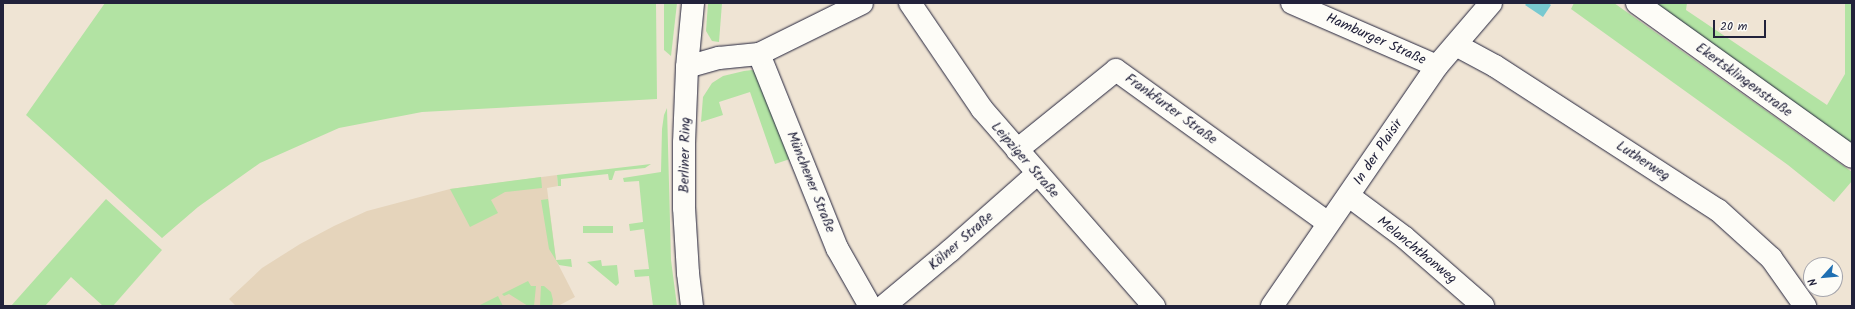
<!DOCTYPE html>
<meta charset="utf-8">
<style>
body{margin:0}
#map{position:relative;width:1855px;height:309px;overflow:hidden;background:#efe4d4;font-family:Kalam,sans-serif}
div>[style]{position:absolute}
.built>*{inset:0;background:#e5d4bb}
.green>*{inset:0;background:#b2e3a3;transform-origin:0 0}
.water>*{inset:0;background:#78c9d0}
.roads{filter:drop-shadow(0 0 1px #22223b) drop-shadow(0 0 1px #22223b)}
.minor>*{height:22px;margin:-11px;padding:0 11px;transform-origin:11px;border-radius:11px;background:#fdfcf7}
span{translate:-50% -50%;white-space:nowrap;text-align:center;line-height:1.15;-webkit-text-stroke:3px #fdfcf7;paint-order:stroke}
.street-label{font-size:14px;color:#22223b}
.frame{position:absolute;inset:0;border:4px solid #22223b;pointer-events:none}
.north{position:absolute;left:1803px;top:257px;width:40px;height:40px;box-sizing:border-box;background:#fdfcf7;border:1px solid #a5a5ac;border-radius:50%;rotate:243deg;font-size:11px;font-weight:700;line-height:16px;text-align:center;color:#22223b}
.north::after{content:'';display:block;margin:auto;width:14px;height:18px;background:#1f6fb2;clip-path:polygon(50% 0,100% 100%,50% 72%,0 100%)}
.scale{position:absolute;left:1713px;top:20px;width:53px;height:18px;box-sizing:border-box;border:2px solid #22223b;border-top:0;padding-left:5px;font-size:12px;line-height:14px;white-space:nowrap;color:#22223b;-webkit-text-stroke:3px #fdfcf7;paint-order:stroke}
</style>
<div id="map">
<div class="built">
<i style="clip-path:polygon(557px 175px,558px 186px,547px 188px,556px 260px,575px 297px,558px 306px,236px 306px,229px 299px,262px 268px,300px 244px,334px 226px,367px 211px,450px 189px)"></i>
</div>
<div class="green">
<i style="clip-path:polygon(105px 3px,656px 3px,657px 99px,422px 112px,339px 128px,260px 163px,198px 207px,162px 238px,26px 115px)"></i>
<i style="clip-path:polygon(664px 3px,677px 3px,671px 56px,664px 50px)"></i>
<i style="clip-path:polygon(708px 3px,722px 3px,719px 42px,712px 41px,706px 31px)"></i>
<i style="clip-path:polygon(1574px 3px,1614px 3px,1852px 172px,1852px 181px,1834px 202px,1788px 165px,1571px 9px)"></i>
<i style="clip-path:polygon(1653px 3px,1687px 3px,1686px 10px,1827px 105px,1845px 74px,1845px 3px,1852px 3px,1852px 144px)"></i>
<i style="clip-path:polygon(752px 70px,756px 72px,790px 159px,775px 164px,750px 92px,719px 102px,723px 115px,701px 122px,703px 97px,712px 83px,723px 76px,744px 71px)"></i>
<i style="clip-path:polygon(667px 108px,671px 260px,677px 306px,653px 306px,649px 276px,635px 277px,634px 270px,649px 269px,644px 229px,630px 231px,629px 224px,643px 222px,639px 181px,624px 182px,623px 178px,661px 172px,662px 129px,664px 115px)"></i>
<i style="clip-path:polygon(651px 164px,645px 168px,615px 171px,612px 180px,609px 180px,608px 174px,561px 179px,561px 186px,558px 186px,557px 175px)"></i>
<i style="clip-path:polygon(541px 177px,542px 188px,505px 192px,491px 200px,498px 213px,470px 227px,450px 189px)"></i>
<i style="clip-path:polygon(106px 199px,162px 250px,113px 306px,103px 306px,71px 277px,45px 306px,11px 306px)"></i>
<i style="clip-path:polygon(548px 199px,556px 260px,571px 259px,572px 267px,559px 265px,549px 249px,541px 200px)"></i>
<i style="left:613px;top:226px;width:7px;height:30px;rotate:90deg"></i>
<i style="clip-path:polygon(601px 260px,602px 266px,617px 265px,619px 283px,616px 286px,587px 262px)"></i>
<i style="clip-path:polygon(528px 281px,531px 286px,536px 286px,534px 306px,528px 306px,509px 294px,504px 296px,502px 294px)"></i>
<i style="clip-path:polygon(541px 286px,544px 286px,551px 292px,553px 300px,552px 306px,540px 306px)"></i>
<i style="clip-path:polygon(498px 296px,503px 306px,478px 306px)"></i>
</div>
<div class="water">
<i style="clip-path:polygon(1527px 3px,1548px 3px,1551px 5px,1543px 17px,1525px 5px)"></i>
</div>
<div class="roads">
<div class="minor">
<i style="left:910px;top:3px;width:128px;rotate:55.8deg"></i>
<i style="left:982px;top:109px;width:262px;rotate:48.9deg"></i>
<i style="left:1292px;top:3px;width:158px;rotate:23.5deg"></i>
<i style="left:1637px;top:3px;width:264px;rotate:35.6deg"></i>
<i style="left:1456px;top:45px;width:44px;rotate:28.3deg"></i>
<i style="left:1495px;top:66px;width:265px;rotate:32.9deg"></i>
<i style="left:1718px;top:210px;width:72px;rotate:42.2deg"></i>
<i style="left:1771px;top:258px;width:59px;rotate:54.7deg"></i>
<i style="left:759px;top:54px;width:209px;rotate:68.1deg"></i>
<i style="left:837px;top:248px;width:67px;rotate:60.4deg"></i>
<i style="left:687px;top:67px;width:33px;rotate:-16deg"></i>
<i style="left:719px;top:58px;width:40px;rotate:-5.7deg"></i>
<i style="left:759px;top:54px;width:115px;rotate:-26.3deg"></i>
<i style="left:1017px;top:150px;width:127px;rotate:-38.9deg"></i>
<i style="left:1116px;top:70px;width:261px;rotate:35.8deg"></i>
<i style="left:1349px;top:196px;width:69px;rotate:36.7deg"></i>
<i style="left:1404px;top:237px;width:105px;rotate:41.1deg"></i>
<i style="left:692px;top:306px;width:33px;rotate:-97deg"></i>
<i style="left:688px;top:273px;width:65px;rotate:-93.5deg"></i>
<i style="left:684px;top:208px;width:65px;rotate:-90deg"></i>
<i style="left:684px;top:143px;width:76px;rotate:-87.7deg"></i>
<i style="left:687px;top:67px;width:64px;rotate:-84.6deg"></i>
<i style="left:884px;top:306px;width:87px;rotate:-39.9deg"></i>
<i style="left:951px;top:250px;width:115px;rotate:-41.5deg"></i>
<i style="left:1272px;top:306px;width:291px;rotate:-55.5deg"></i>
<i style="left:1437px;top:66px;width:83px;rotate:-49.4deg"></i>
</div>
</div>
<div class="street-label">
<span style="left:1376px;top:39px;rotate:24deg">Hamburger Straße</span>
<span style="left:1744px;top:80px;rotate:36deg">Ekertsklingenstraße</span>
<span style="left:1171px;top:109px;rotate:36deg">Frankfurter Straße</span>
<span style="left:1378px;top:152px;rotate:-56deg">In der Plaisir</span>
<span style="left:685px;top:155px;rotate:-89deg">Berliner Ring</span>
<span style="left:1025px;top:160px;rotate:49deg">Leipziger Straße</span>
<span style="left:1643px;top:161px;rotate:33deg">Lutherweg</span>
<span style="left:811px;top:182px;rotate:68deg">Münchener Straße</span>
<span style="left:961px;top:241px;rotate:-41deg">Kölner Straße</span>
<span style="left:1417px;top:250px;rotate:39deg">Melanchthonweg</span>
</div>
<div class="frame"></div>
<div class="north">N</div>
<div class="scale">20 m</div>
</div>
